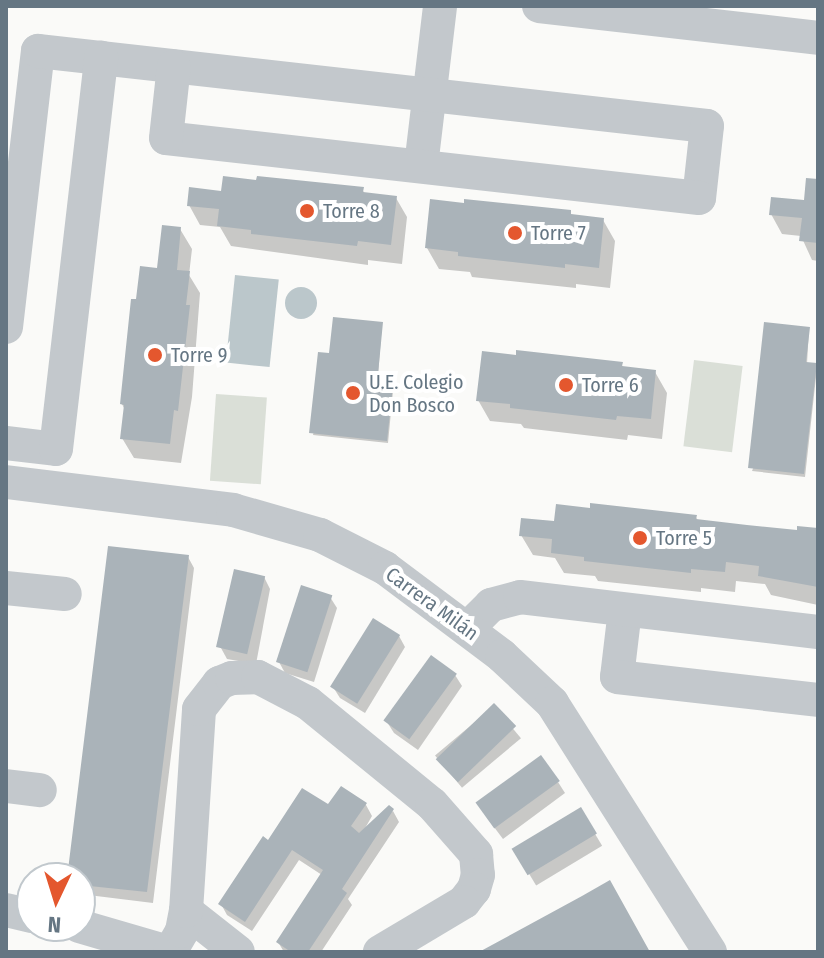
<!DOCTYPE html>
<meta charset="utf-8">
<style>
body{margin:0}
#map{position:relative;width:824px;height:958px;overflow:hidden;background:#fafaf8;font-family:"Fira Sans Condensed",sans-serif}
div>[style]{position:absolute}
.green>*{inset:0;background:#dadfd7;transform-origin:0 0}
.water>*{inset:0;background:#bbc7cb;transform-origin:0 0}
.round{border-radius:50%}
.shadow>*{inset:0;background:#0003;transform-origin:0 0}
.building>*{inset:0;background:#aab3b9;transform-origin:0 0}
.minor>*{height:34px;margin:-17px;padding:0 17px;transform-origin:17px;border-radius:17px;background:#c3c8cc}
.dots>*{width:22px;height:22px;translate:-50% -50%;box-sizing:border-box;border:4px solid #fff;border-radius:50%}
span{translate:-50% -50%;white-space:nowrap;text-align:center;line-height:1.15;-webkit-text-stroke:8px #fff;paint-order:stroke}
.poi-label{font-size:20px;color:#657683}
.left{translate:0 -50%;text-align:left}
.street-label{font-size:20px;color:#657683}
.frame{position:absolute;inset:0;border:8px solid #657683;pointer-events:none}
.north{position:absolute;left:16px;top:862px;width:80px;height:80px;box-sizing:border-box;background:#fff;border:2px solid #c1c8cd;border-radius:50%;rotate:184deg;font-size:22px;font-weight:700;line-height:32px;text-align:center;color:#657683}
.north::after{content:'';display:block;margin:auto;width:28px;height:36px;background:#e4572e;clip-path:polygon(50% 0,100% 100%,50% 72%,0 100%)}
</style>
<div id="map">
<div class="green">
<i style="left:694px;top:360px;width:49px;height:87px;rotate:7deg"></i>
<i style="left:216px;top:394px;width:51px;height:87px;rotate:4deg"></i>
</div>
<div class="water">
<i style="left:235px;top:275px;width:44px;height:88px;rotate:6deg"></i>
<i class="round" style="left:285px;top:287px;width:32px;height:32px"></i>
</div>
<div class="shadow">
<i style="clip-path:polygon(362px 189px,365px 194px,396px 198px,407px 217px,402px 264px,368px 260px,368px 265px,231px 246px,220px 227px,200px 225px,189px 205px,223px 193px)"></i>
<i style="clip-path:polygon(818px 196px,818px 261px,812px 260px,801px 236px,782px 234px,771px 214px)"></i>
<i style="clip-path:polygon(603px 220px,615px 241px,610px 288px,576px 284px,576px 288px,472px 277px,470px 272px,439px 269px,427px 248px)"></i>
<i style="clip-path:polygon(180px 229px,192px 249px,189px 275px,200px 293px,192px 397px,181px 463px,134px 458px,122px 438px,125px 410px,122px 404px,138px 302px)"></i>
<i style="clip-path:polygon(382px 324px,378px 376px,394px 381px,388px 443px,313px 435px,331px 355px)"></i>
<i style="clip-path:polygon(809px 329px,807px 364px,817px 368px,805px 477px,752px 471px)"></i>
<i style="clip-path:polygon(621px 364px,624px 368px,655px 372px,667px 393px,662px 439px,628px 435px,627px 440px,524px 428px,521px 424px,490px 421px,478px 400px)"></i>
<i style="clip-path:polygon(696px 517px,698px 521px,799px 533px,818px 530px,818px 605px,771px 595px,765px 584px,736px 581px,735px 592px,701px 588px,701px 592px,598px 581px,595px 576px,564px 573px,555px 558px,533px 555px,521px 535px,556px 524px)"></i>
<i style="clip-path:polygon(188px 557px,194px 568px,153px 903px,80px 894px,80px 878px,69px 878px)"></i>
<i style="clip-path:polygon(264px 577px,270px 589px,256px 664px,227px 659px,221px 648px)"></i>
<i style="clip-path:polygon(330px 597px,337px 608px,314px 682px,285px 673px,279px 662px)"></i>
<i style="clip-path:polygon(399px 636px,405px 647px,365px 713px,340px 698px,333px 687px)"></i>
<i style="clip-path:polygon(455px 675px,462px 686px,418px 750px,394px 733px,387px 722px)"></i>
<i style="left:494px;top:706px;width:42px;height:77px;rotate:50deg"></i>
<i style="clip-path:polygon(558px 782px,565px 793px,503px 839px,485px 815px)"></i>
<i style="clip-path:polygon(342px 788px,366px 805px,372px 816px,364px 830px,393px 811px,399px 822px,348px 899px,352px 905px,321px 952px,284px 952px,278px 942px,322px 875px,299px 860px,252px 931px,227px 915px,221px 904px,268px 843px,329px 807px)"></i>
<i style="left:580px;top:809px;width:43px;height:77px;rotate:59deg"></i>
</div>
<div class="building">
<i style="clip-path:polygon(223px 176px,256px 180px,257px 176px,364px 187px,363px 192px,397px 196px,391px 245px,358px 241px,357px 246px,251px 234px,251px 230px,217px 226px,219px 209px,187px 206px,189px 187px,221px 191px)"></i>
<i style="clip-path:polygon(806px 178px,818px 179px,818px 243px,799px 241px,802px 218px,769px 215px,771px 197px,804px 200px)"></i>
<i style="clip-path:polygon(430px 199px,464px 203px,464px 199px,571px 210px,571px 214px,604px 218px,599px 268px,565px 264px,565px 268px,458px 256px,458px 252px,425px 248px)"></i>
<i style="clip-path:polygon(162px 225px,181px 227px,177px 270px,190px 271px,186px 305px,190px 305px,178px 411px,174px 410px,170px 444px,120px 439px,124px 405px,120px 404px,131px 299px,136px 299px,140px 266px,157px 268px)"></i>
<i style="clip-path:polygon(333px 317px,383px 322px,378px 374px,394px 376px,387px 441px,309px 433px,318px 352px,329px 353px)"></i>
<i style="clip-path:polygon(764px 322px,810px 327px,806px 362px,817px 363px,804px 474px,748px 468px)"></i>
<i style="clip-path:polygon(516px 350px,623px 362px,622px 366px,656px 370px,651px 419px,617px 416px,616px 420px,510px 408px,510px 404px,476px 401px,482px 351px,516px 355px)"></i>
<i style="clip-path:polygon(590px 503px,697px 515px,696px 519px,747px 525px,797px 530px,797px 526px,818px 528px,818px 587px,758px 576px,759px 566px,726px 562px,725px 572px,691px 569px,691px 573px,584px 561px,584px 557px,551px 553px,552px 539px,519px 536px,521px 518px,554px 521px,556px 504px,590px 508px)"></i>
<i style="clip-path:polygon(108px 546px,189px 555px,147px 892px,80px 885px,80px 878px,67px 878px)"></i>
<i style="left:234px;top:569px;width:32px;height:80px;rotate:13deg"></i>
<i style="left:301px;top:585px;width:33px;height:81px;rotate:18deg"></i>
<i style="left:373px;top:618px;width:32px;height:81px;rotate:32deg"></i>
<i style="left:431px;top:655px;width:32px;height:81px;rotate:36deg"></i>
<i style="left:494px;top:703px;width:32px;height:81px;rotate:46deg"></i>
<i style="left:541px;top:755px;width:32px;height:81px;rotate:54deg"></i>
<i style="clip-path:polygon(341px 786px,367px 803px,351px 826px,359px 833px,389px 805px,394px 809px,342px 889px,347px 893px,308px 952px,291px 952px,276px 942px,323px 870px,292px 850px,245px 922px,218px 904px,263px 836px,268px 840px,302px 788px,328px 804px)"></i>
<i style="left:581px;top:807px;width:31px;height:81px;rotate:59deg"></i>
<i style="clip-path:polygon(610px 880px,650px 952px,479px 952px,582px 896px)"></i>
</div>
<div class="minor">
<i style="left:539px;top:6px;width:281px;rotate:6.5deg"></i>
<i style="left:421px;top:166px;width:161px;rotate:-83.2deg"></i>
<i style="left:6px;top:327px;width:278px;rotate:-83.4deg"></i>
<i style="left:38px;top:51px;width:673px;rotate:6.4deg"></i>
<i style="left:707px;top:126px;width:72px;rotate:96.3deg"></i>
<i style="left:699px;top:198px;width:536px;rotate:-173.58deg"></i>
<i style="left:166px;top:138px;width:72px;rotate:-83.7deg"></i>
<i style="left:6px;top:443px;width:50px;rotate:6.8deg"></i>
<i style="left:56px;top:449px;width:394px;rotate:-83.4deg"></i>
<i style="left:6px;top:482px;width:229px;rotate:7deg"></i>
<i style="left:233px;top:510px;width:91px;rotate:16deg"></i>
<i style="left:320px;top:535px;width:73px;rotate:26.9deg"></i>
<i style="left:385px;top:568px;width:146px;rotate:36.9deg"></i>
<i style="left:502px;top:656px;width:69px;rotate:43.2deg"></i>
<i style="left:552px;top:703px;width:295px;rotate:57.6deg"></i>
<i style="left:6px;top:588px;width:59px;rotate:5.8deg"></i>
<i style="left:625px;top:610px;width:67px;rotate:96.8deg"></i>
<i style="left:617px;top:677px;width:202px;rotate:6.5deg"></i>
<i style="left:467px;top:629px;width:34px;rotate:-45deg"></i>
<i style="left:491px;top:605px;width:30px;rotate:-15deg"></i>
<i style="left:520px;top:597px;width:300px;rotate:6.7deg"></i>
<i style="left:6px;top:786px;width:34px;rotate:7deg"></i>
<i style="left:6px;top:910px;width:27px;rotate:13deg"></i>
<i style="left:186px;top:911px;width:66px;rotate:38.3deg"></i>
<i style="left:79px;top:926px;width:93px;rotate:16.3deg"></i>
<i style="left:170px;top:952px;width:24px;rotate:-60deg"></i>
<i style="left:182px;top:931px;width:20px;rotate:-79deg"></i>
<i style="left:186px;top:911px;width:202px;rotate:-86.3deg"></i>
<i style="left:199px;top:709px;width:33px;rotate:-52deg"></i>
<i style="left:219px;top:683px;width:14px;rotate:-21deg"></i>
<i style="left:232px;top:678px;width:26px;rotate:-2deg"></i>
<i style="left:258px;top:677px;width:56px;rotate:27.5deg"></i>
<i style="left:308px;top:703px;width:160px;rotate:39.2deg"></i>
<i style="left:432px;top:804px;width:67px;rotate:48.7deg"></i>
<i style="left:476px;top:854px;width:21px;rotate:85deg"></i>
<i style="left:478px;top:875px;width:15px;rotate:106deg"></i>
<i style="left:474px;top:889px;width:16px;rotate:128deg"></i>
<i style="left:464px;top:902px;width:98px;rotate:149.2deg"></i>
</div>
<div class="dots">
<i style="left:307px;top:211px;background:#e4572e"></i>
<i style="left:515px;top:233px;background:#e4572e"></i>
<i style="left:155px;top:355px;background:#e4572e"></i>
<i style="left:566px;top:385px;background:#e4572e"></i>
<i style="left:353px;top:393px;background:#e4572e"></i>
<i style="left:640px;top:538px;background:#e4572e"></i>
</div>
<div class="poi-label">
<span class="left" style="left:323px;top:211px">Torre 8</span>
<span class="left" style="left:531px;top:233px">Torre 7</span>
<span class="left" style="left:171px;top:355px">Torre 9</span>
<span class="left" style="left:369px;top:394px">U.E. Colegio<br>Don Bosco</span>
<span class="left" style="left:582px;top:385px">Torre 6</span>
<span class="left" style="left:656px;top:538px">Torre 5</span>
</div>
<div class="street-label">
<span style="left:432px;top:604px;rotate:36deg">Carrera Milán</span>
</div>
<div class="frame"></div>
<div class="north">N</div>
</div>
